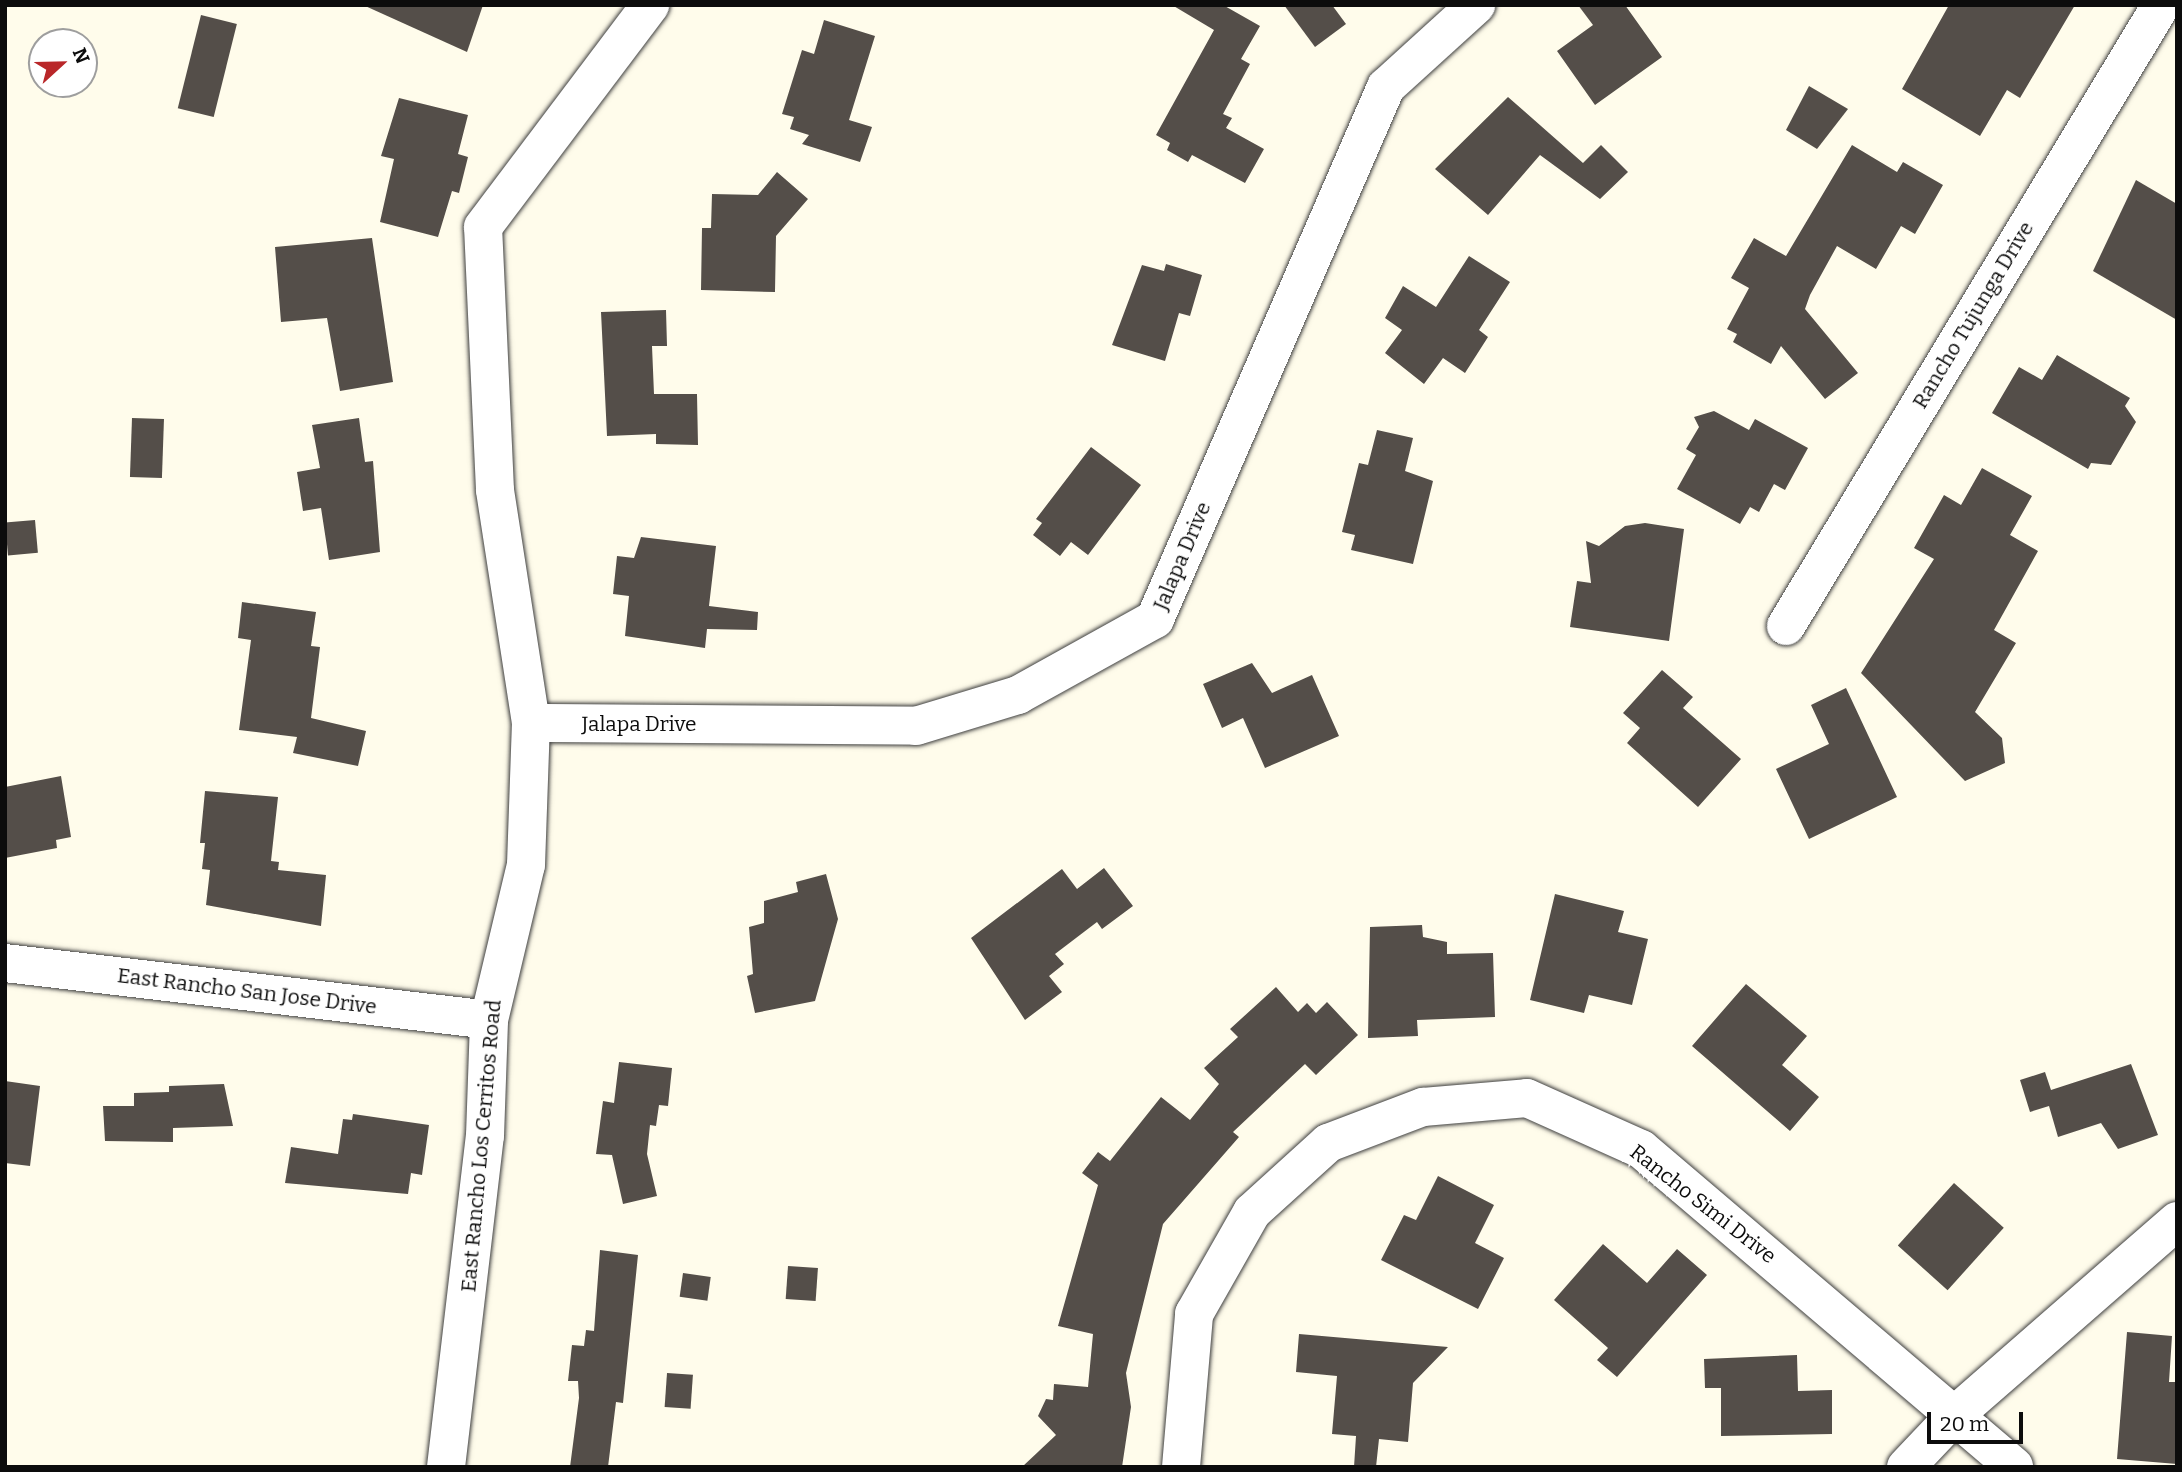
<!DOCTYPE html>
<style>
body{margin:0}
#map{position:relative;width:2182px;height:1472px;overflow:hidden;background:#fffceb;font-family:Bitter,serif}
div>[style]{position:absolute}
.building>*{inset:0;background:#544e49;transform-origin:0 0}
.roads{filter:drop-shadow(0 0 2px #3f3f3f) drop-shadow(0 0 2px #3f3f3f)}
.minor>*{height:38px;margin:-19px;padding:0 19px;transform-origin:19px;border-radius:19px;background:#fff}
span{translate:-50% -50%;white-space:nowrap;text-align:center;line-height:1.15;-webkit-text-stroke:7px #fff;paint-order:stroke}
.street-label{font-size:21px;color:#0c0c0c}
.frame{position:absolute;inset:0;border:7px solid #0c0c0c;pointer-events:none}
.north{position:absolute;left:28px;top:28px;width:70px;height:70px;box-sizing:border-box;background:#fff;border:2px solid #9e9e9e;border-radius:50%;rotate:68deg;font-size:19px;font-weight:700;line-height:28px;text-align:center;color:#0c0c0c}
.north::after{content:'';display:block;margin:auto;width:24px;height:32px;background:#b92729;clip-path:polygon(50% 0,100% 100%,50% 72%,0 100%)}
.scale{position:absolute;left:1927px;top:1412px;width:96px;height:32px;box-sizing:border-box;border:4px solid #0c0c0c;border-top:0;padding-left:9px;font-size:21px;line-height:24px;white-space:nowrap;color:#0c0c0c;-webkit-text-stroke:5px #fff;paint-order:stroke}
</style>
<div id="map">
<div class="building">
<i style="clip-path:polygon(363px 5px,483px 5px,467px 52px)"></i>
<i style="clip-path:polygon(1172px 5px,1223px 5px,1260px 26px,1241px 59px,1250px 64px,1223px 114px,1232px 118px,1226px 128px,1264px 149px,1245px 183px,1192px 155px,1188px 162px,1167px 150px,1170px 143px,1156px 135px,1214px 30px)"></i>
<i style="clip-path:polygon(1284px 5px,1332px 5px,1346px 24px,1315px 47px)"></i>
<i style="clip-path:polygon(1578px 5px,1625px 5px,1662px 57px,1595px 105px,1557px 51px,1593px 25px)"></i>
<i style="clip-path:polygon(1949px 5px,2075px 5px,2020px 98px,2007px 90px,1980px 136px,1902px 89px)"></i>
<i style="left:201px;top:15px;width:37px;height:96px;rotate:14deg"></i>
<i style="clip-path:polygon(824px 20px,875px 36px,849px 120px,872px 127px,860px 162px,802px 144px,809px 135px,790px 129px,794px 117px,782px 114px,802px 50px,814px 54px)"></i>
<i style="clip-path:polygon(1809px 86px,1848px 109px,1817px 149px,1786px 130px)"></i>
<i style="clip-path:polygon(1508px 97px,1583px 163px,1601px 145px,1628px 172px,1600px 199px,1540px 155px,1488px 215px,1435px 169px)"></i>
<i style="clip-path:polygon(399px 98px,468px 115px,458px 154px,468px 157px,459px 193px,452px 191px,438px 237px,380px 222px,394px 159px,381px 156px)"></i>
<i style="clip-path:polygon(1852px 145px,1897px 172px,1903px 162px,1943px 185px,1915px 234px,1901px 226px,1876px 269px,1837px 246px,1810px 295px,1805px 309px,1858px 373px,1825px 399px,1781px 346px,1771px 364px,1733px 342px,1737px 334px,1727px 329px,1749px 288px,1731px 278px,1754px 238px,1786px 256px)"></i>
<i style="clip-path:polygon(777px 172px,808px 199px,776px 236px,775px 292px,701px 290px,702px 228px,711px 228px,712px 194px,758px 195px)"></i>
<i style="clip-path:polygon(2136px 180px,2177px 204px,2177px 320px,2093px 271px)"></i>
<i style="clip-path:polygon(372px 238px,393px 382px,340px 391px,327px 318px,281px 322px,275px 247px)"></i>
<i style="clip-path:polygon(1469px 256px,1510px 282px,1479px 330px,1488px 337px,1465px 373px,1443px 358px,1424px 384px,1385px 353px,1402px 330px,1385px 318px,1403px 286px,1436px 307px)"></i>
<i style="clip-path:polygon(1166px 264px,1202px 275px,1190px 316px,1179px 313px,1165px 361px,1112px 345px,1142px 265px,1164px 271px)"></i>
<i style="clip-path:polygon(666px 310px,667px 346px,652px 346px,654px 394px,697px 394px,698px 445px,656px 444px,656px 434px,607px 436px,601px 312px)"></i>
<i style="clip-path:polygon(2057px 355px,2130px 398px,2125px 406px,2136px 422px,2111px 465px,2091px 463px,2088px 469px,1992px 413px,2019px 367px,2042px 380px)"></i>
<i style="clip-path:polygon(1714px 411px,1749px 430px,1755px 419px,1808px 448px,1785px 490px,1774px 484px,1759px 512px,1750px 507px,1740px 524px,1677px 489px,1696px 455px,1686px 449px,1699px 427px,1694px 417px)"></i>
<i style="left:132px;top:418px;width:32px;height:59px;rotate:2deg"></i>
<i style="clip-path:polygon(359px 418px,365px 462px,373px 461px,380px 552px,329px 560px,321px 508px,303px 511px,297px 472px,320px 468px,312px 425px)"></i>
<i style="clip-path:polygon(1377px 430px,1413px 438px,1405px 471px,1433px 481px,1413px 564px,1351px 550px,1355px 535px,1342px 532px,1359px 463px,1368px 465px)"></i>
<i style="clip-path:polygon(1091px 447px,1141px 485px,1088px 555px,1071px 542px,1060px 556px,1033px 535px,1042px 523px,1036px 519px)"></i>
<i style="clip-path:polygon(1982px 468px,2032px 496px,2010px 535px,2038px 551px,1994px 630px,2016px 643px,1975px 712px,2002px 738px,2005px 763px,1965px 781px,1861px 673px,1934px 559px,1914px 548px,1944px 495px,1961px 505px)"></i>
<i style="left:35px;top:520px;width:33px;height:30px;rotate:85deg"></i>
<i style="clip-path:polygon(1645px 523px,1684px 529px,1669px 641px,1570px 627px,1577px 581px,1591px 583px,1586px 541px,1599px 546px,1625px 526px)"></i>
<i style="clip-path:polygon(641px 537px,716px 546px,709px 606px,758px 612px,757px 630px,707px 629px,705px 648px,625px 636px,629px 596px,613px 594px,617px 556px,634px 558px)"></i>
<i style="clip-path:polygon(242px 602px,316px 612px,311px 646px,320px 647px,311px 718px,366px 731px,358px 766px,293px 753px,297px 737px,239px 730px,251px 640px,238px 638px)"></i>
<i style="clip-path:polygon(1252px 663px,1272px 693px,1312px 675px,1339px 736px,1265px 768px,1243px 718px,1222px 728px,1203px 684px)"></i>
<i style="clip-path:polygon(1662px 670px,1693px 697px,1683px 708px,1741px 759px,1698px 807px,1627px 743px,1640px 728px,1623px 713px)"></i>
<i style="clip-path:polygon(1846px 688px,1897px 797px,1809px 839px,1776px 769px,1829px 744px,1811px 705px)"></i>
<i style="clip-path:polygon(61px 776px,71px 837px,56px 840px,57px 848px,5px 858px,5px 787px)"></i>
<i style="clip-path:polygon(205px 791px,278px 797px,271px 861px,279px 862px,278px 870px,326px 875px,321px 926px,206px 905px,210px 870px,202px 869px,205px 843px,200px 843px)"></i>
<i style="clip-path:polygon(1104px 868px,1133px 906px,1102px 929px,1097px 922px,1055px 954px,1064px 964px,1049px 976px,1062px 992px,1025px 1020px,971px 938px,1062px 869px,1077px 889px)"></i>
<i style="clip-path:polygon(826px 874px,838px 919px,815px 1001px,755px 1013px,747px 976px,753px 974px,749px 927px,764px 923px,764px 901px,798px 892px,796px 882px)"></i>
<i style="clip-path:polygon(1555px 894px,1624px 911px,1618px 932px,1648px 939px,1632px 1005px,1589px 995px,1584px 1013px,1530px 1000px)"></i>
<i style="clip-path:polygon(1422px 925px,1423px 937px,1447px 942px,1447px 954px,1493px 953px,1495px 1017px,1417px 1020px,1418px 1036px,1368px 1038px,1370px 927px)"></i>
<i style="clip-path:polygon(1746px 984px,1807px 1036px,1782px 1065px,1819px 1097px,1790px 1131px,1692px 1046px)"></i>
<i style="clip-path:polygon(1276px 987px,1298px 1012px,1307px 1003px,1316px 1013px,1327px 1002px,1358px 1035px,1316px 1075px,1305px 1064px,1233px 1132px,1239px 1137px,1163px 1224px,1126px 1373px,1131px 1407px,1122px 1467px,1022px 1467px,1056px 1435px,1038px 1416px,1046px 1399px,1053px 1400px,1054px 1384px,1088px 1387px,1093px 1334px,1058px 1326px,1098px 1185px,1082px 1173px,1098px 1152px,1110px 1161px,1161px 1097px,1190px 1120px,1219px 1084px,1204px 1068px,1238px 1037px,1230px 1029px)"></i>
<i style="clip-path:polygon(619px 1062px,672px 1068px,668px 1106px,659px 1105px,656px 1126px,650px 1125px,647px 1154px,657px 1196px,623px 1204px,612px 1155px,596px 1154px,603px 1101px,614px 1103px)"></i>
<i style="clip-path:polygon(2131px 1064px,2158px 1135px,2118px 1149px,2101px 1123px,2058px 1137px,2049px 1106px,2030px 1112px,2020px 1080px,2045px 1072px,2051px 1090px)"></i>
<i style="clip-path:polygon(5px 1081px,40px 1086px,30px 1166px,5px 1163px)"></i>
<i style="clip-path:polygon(224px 1084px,233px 1126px,173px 1128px,173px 1142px,105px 1141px,103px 1106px,134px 1106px,134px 1093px,169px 1092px,169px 1086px)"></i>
<i style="clip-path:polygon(353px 1114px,429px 1125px,422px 1175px,411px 1173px,408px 1194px,285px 1183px,291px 1147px,338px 1154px,343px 1119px,352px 1120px)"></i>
<i style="clip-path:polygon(1438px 1176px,1494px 1205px,1475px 1243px,1504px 1258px,1478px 1309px,1381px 1260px,1404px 1215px,1416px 1220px)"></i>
<i style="left:1954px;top:1183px;width:67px;height:84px;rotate:42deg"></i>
<i style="clip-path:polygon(1603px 1244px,1647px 1283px,1677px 1249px,1707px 1275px,1617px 1377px,1597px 1360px,1608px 1348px,1554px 1300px)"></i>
<i style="clip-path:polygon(600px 1250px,638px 1255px,623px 1403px,616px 1402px,608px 1467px,570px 1467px,579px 1398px,578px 1381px,568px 1381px,572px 1345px,584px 1346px,586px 1330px,594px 1331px)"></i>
<i style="left:788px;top:1266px;width:30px;height:33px;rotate:4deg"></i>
<i style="left:683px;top:1273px;width:28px;height:24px;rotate:8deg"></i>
<i style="clip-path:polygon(2127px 1332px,2172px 1336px,2169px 1382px,2177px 1382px,2177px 1464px,2117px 1459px)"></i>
<i style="clip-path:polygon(1299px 1334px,1448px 1347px,1413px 1383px,1408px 1442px,1379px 1439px,1376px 1467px,1354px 1467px,1356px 1436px,1332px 1434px,1337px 1376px,1296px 1372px)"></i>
<i style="clip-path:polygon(1797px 1355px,1798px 1391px,1832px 1390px,1832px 1434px,1721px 1436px,1721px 1388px,1705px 1388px,1704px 1359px)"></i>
<i style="left:667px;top:1373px;width:26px;height:34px;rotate:4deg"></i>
</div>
<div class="roads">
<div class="minor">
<i style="left:1786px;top:626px;width:725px;rotate:-58.87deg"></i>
<i style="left:531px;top:723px;width:385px;rotate:0.4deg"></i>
<i style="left:916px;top:726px;width:107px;rotate:-16.9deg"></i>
<i style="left:1018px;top:695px;width:157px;rotate:-29deg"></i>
<i style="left:1155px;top:619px;width:580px;rotate:-66.53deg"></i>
<i style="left:1386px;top:87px;width:122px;rotate:-42.3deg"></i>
<i style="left:5px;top:963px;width:487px;rotate:6.7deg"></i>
<i style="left:446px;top:1467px;width:333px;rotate:-83.3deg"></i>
<i style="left:485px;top:1136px;width:116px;rotate:-88deg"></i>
<i style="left:489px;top:1020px;width:159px;rotate:-76.6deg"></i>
<i style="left:526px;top:865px;width:142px;rotate:-88deg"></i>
<i style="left:531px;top:723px;width:236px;rotate:-98.8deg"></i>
<i style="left:495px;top:490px;width:263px;rotate:-92.6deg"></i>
<i style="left:483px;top:227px;width:278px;rotate:-53deg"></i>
<i style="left:1181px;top:1467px;width:154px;rotate:-85.1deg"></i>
<i style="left:1194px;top:1314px;width:117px;rotate:-60.4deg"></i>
<i style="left:1252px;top:1212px;width:103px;rotate:-42.2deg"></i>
<i style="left:1328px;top:1143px;width:102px;rotate:-20.8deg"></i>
<i style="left:1423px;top:1107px;width:104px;rotate:-4.9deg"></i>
<i style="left:1527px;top:1098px;width:125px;rotate:24.1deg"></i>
<i style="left:1641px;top:1149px;width:490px;rotate:40.4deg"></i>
<i style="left:1906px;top:1467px;width:74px;rotate:-46.6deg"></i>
<i style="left:1957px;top:1413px;width:292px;rotate:-41.1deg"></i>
</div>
</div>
<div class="street-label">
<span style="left:1973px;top:315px;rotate:-59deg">Rancho Tujunga Drive</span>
<span style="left:1182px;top:556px;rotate:-67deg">Jalapa Drive</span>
<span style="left:639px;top:724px">Jalapa Drive</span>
<span style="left:247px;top:991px;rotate:7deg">East Rancho San Jose Drive</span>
<span style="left:481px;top:1146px;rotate:-85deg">East Rancho Los Cerritos Road</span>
<span style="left:1703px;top:1204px;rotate:38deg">Rancho Simi Drive</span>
</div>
<div class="frame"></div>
<div class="north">N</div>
<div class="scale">20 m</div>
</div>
